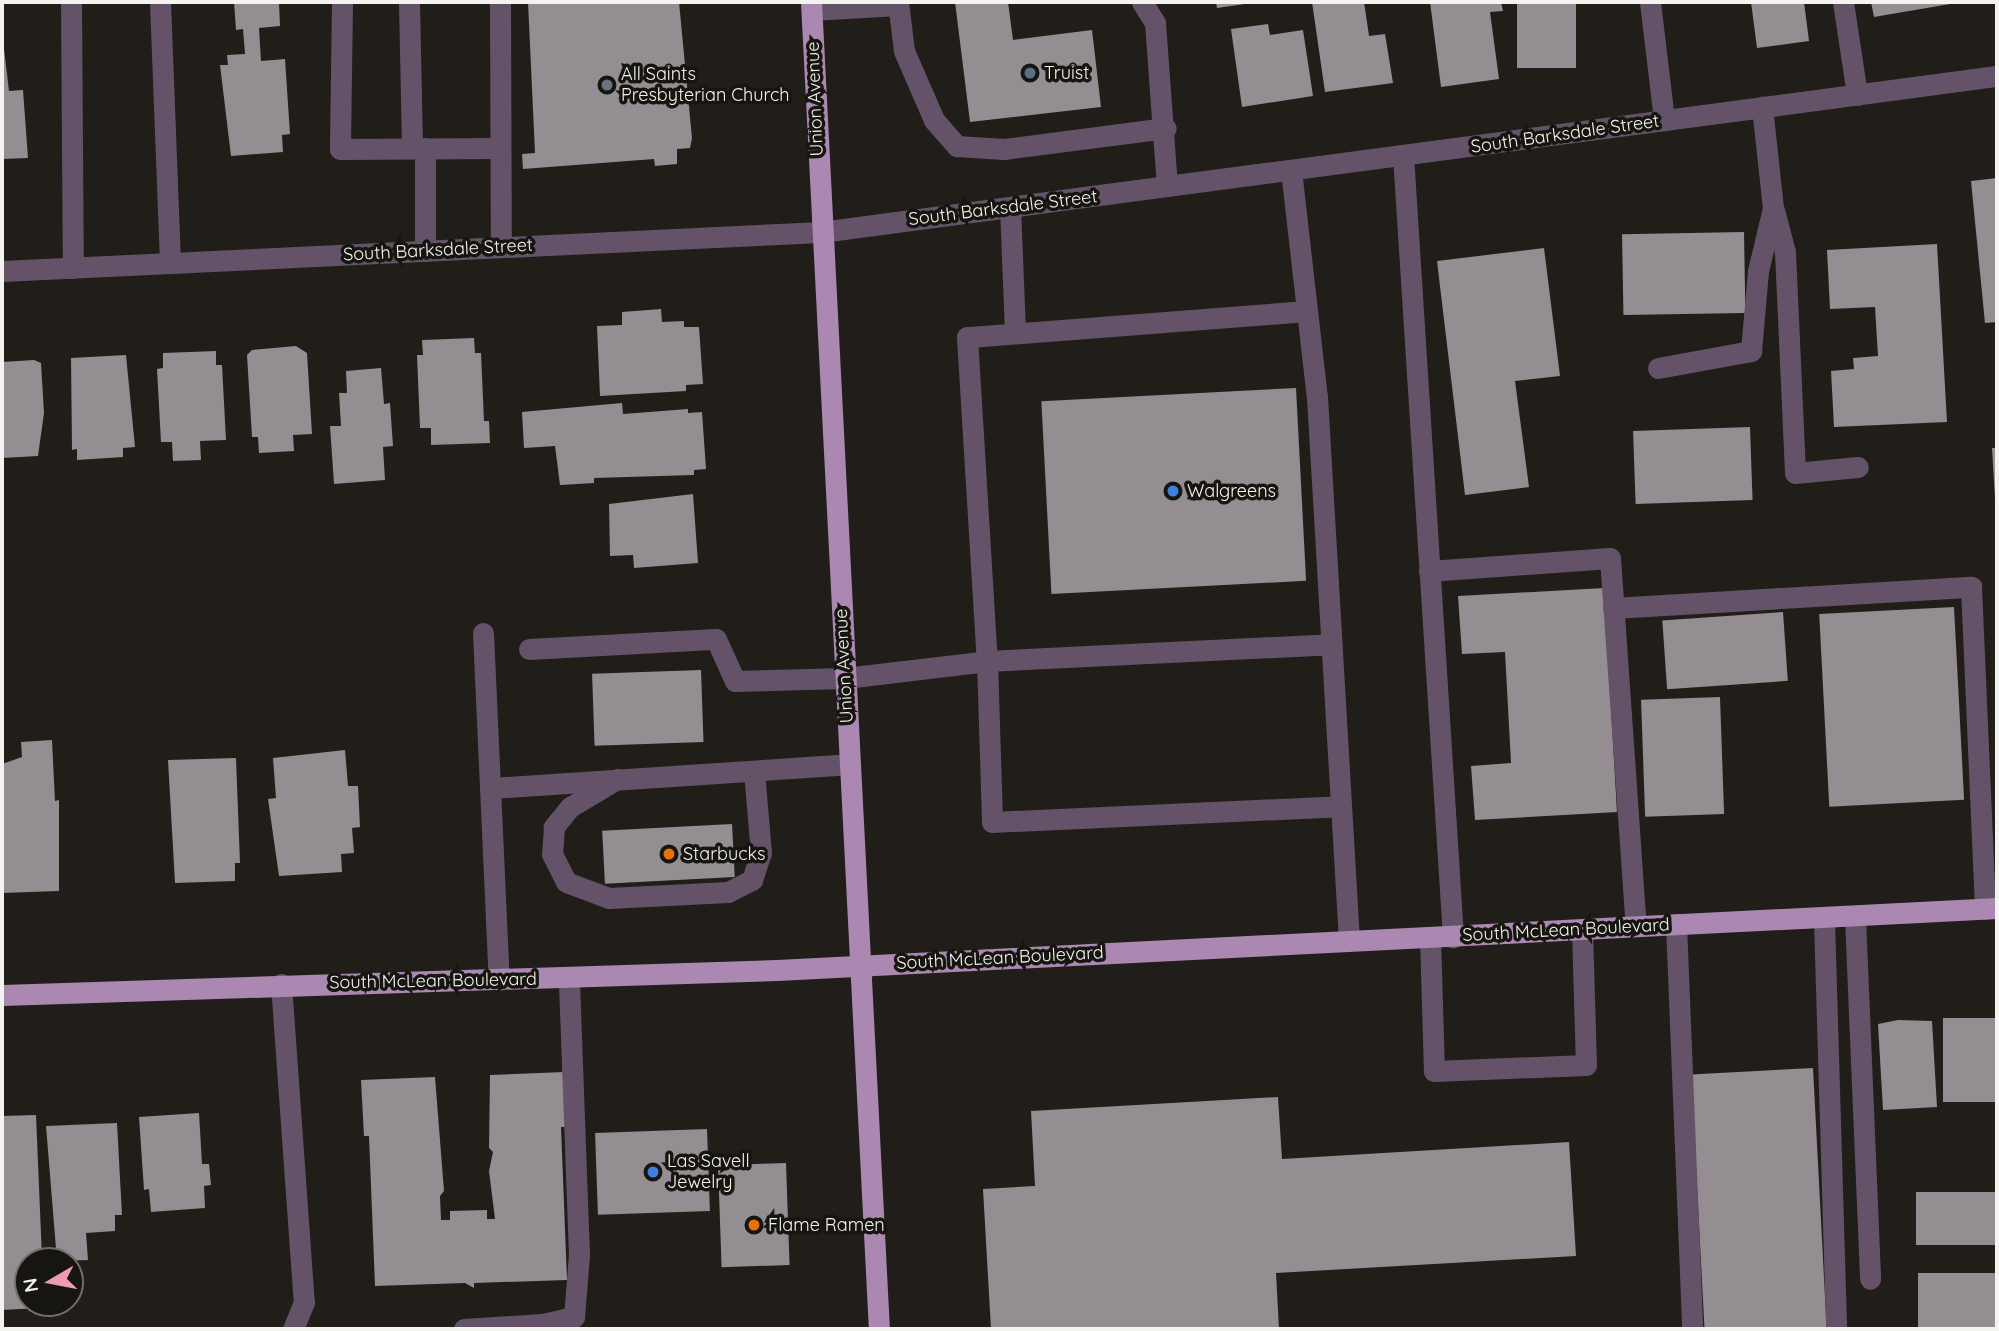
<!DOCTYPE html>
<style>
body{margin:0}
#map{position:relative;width:1999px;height:1331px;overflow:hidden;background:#211e19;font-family:Quicksand,sans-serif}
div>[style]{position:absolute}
.building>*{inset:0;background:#948d91;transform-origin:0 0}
.minor>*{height:21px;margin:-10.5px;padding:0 10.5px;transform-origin:10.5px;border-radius:10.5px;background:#645368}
.major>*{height:21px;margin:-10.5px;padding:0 10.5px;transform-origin:10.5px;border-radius:10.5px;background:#aa88b2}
.dots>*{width:19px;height:19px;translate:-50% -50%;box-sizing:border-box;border:4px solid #171510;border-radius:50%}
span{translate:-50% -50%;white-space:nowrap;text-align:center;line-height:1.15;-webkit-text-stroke:7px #171510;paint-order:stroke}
.poi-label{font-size:18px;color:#f5f3f0}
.left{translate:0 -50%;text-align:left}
.street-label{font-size:18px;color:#f5f3f0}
.frame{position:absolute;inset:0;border:4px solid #f5f3f0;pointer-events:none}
.north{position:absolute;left:14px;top:1247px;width:70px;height:70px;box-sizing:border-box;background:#171510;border:2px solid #706e6a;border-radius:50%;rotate:260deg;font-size:19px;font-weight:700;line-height:28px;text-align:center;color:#f5f3f0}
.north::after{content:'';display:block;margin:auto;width:24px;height:32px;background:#f09ab7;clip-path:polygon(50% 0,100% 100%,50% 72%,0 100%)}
</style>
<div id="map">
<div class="building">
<i style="clip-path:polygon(234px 2px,279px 2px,280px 26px,259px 28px,261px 61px,285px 59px,290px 134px,282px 135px,283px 152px,231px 156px,220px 65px,228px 65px,227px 55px,245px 54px,243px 29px,236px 30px)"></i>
<i style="clip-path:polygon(528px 2px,679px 2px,692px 138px,690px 148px,677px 149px,677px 164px,655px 166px,654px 159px,523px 169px,522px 154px,535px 153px)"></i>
<i style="clip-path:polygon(955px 2px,1008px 2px,1013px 40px,1092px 30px,1101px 107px,970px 122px)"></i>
<i style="clip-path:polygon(1216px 2px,1252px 2px,1252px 3px,1217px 8px)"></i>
<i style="clip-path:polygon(1312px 2px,1364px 2px,1369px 36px,1385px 34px,1393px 83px,1325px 92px)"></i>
<i style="clip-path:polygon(1430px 2px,1501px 2px,1503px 11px,1490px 12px,1499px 79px,1441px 87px)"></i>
<i style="left:1517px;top:2px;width:59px;height:66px"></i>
<i style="clip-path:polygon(1751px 2px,1804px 2px,1809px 41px,1757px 48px)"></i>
<i style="clip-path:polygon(1871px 2px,1956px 2px,1956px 3px,1874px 17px)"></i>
<i style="clip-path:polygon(1268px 24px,1270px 35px,1303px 30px,1313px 96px,1242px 107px,1231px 29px)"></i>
<i style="clip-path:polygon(2px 32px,9px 91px,23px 90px,28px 158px,2px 159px)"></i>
<i style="clip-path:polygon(1997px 178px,1997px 322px,1985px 323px,1971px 181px)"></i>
<i style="left:1744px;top:232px;width:81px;height:122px;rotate:89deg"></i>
<i style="clip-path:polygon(1937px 244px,1947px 422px,1834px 427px,1831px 371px,1854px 369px,1853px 358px,1878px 356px,1875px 307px,1830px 309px,1827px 250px)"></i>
<i style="clip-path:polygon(1544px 248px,1560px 376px,1515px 381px,1529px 487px,1465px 495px,1437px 261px)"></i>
<i style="clip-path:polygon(661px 309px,662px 322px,684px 321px,684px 327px,699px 327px,703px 384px,686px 385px,686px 391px,600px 396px,597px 326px,622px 325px,622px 312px)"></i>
<i style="clip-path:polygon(474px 338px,475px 353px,481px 353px,484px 421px,489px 421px,490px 443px,431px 445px,431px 428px,420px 428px,417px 355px,423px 355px,422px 340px)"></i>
<i style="clip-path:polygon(296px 346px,307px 353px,312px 434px,293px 435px,294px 451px,259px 453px,258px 437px,252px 437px,247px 355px,252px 350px)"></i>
<i style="clip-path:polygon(216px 351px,216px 365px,222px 365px,226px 440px,200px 441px,201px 460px,173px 461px,172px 442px,161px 442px,157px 369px,163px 368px,163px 353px)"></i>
<i style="clip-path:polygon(126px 355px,135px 447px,123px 448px,123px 457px,77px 460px,77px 449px,72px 450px,71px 358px)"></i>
<i style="clip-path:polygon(34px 360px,41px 363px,44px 413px,38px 456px,2px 458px,2px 362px)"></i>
<i style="clip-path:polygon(381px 368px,384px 404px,390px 403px,393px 446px,383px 447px,385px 480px,334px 484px,330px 426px,341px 426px,339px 393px,347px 393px,346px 371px)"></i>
<i style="left:1296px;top:388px;width:193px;height:255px;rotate:87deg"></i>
<i style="clip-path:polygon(622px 403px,623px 414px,688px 409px,688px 413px,702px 412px,706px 469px,694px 470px,694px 475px,594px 478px,594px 483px,560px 485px,555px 446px,524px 448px,522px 412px)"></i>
<i style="left:1750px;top:427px;width:73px;height:117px;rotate:88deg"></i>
<i style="clip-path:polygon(1992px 448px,1997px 448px,1997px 497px,1995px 498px)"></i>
<i style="clip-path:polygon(693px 494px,698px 563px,634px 568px,633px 555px,610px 556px,609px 504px)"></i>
<i style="clip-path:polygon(1604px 588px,1617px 812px,1475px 820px,1471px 766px,1511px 763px,1505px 652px,1462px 654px,1458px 596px)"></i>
<i style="left:1954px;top:607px;width:193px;height:135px;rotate:87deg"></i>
<i style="left:1783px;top:612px;width:69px;height:121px;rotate:86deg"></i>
<i style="left:701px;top:670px;width:72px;height:109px;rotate:88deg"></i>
<i style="left:1720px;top:697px;width:117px;height:79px;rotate:88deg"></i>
<i style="clip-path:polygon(52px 740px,55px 801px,59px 800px,59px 891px,2px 893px,2px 764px,22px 757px,21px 742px)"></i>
<i style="clip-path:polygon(345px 750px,348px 786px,358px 786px,360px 827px,352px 828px,354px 853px,341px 854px,342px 872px,279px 876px,268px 799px,276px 798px,273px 758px)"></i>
<i style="clip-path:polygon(236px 758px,240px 863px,235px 863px,235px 881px,175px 883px,168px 760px)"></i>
<i style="left:732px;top:824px;width:53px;height:130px;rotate:87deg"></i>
<i style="left:1997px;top:1018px;width:84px;height:54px;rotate:90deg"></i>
<i style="clip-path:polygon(1898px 1020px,1932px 1021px,1937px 1107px,1883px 1110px,1878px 1024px)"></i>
<i style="left:1813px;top:1068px;width:261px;height:122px;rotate:87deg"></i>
<i style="clip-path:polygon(565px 1072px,567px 1127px,561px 1127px,567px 1280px,474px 1283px,474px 1288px,465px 1283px,375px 1286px,369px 1136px,364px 1136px,361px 1080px,435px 1077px,444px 1191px,440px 1196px,441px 1220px,450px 1220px,450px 1211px,487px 1210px,487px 1219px,495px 1219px,489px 1171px,493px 1152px,489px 1148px,490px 1075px)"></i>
<i style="clip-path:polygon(1278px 1097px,1282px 1159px,1569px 1142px,1576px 1256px,1276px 1273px,1279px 1329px,991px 1329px,983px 1189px,1035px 1186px,1031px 1111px)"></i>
<i style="clip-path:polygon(199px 1113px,202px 1164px,209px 1164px,211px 1185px,204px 1186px,205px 1208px,151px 1212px,149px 1189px,144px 1190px,139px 1117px)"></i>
<i style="clip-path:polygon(36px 1115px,42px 1258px,28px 1261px,28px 1303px,39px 1303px,39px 1308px,2px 1310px,2px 1116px)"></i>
<i style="clip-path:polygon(117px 1123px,122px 1215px,115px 1215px,115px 1231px,86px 1233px,88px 1260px,57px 1261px,46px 1126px)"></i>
<i style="left:707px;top:1129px;width:82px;height:112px;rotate:88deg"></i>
<i style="left:786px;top:1163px;width:102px;height:68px;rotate:88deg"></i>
<i style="left:1997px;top:1192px;width:53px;height:81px;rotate:90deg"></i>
<i style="left:1997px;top:1273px;width:54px;height:79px;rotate:90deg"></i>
</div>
<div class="minor">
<i style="left:71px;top:2px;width:266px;rotate:89.6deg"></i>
<i style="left:160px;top:2px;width:261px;rotate:87.8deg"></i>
<i style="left:342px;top:2px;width:147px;rotate:90.8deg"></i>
<i style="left:340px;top:149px;width:160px;rotate:-0.4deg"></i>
<i style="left:409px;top:2px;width:146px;rotate:88.8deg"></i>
<i style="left:500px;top:2px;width:245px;rotate:89.8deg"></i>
<i style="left:898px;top:2px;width:49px;rotate:83deg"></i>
<i style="left:904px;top:51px;width:75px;rotate:66.5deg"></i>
<i style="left:934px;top:120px;width:35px;rotate:49deg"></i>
<i style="left:957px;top:146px;width:47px;rotate:3.7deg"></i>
<i style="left:1004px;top:149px;width:163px;rotate:-7.4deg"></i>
<i style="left:1142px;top:2px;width:25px;rotate:58deg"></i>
<i style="left:1155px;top:23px;width:163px;rotate:85.8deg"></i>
<i style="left:1650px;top:2px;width:119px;rotate:83.2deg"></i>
<i style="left:1843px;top:2px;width:94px;rotate:81.4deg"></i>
<i style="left:812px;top:10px;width:86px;rotate:-3.3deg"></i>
<i style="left:1403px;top:155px;width:784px;rotate:86.34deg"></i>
<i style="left:1291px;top:170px;width:228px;rotate:83.5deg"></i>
<i style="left:1317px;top:397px;width:544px;rotate:86.63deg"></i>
<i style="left:1010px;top:207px;width:126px;rotate:87.7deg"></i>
<i style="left:1774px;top:210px;width:43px;rotate:75.3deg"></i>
<i style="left:1785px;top:252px;width:221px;rotate:87.4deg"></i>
<i style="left:1795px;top:473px;width:63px;rotate:-5.4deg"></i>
<i style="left:425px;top:251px;width:103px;rotate:-90deg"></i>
<i style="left:2px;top:271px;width:820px;rotate:-2.73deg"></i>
<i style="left:821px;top:232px;width:1186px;rotate:-7.56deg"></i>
<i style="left:1307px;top:311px;width:341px;rotate:175.6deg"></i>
<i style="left:967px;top:337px;width:325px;rotate:86.5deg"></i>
<i style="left:987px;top:661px;width:161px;rotate:88.2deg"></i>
<i style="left:992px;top:822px;width:349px;rotate:-2.6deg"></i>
<i style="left:1658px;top:368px;width:95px;rotate:-10.4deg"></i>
<i style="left:1751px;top:351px;width:80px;rotate:-85deg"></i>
<i style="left:1758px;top:271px;width:65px;rotate:-76.6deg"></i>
<i style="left:1773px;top:208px;width:102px;rotate:-96.2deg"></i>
<i style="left:1429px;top:571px;width:181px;rotate:-4.1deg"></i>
<i style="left:1610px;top:558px;width:369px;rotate:86deg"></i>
<i style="left:1613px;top:608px;width:359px;rotate:-3.4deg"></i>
<i style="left:1971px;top:587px;width:322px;rotate:87.5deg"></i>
<i style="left:483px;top:633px;width:347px;rotate:87.4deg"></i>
<i style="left:529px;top:649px;width:187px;rotate:-3.1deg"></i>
<i style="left:716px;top:639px;width:46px;rotate:65.7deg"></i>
<i style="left:735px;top:681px;width:110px;rotate:-1.6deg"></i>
<i style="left:845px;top:678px;width:143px;rotate:-6.8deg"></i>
<i style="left:987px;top:661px;width:345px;rotate:-2.8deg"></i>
<i style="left:617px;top:779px;width:55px;rotate:149.2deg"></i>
<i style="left:570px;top:807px;width:26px;rotate:129deg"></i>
<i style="left:554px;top:827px;width:27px;rotate:94deg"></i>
<i style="left:552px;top:854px;width:31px;rotate:63deg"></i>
<i style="left:566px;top:882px;width:46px;rotate:20.4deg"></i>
<i style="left:609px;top:898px;width:119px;rotate:-2.9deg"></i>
<i style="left:728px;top:892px;width:27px;rotate:-27deg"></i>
<i style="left:752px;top:880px;width:28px;rotate:-72deg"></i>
<i style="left:761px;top:853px;width:82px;rotate:-94.9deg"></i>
<i style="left:491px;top:788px;width:358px;rotate:-3.8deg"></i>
<i style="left:1855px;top:918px;width:361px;rotate:87.6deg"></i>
<i style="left:1824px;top:920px;width:409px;rotate:88.3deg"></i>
<i style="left:1676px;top:924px;width:405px;rotate:87.7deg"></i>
<i style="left:1430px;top:937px;width:134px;rotate:88.3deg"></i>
<i style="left:1434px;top:1071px;width:152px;rotate:-2.3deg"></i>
<i style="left:1586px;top:1065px;width:134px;rotate:-91.7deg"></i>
<i style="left:281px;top:984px;width:319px;rotate:85.9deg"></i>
<i style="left:304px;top:1302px;width:29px;rotate:112deg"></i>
<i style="left:464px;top:1329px;width:79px;rotate:-3.6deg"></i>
<i style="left:543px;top:1324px;width:32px;rotate:-13deg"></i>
<i style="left:574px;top:1317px;width:62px;rotate:-85.4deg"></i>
<i style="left:579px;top:1255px;width:278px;rotate:-92.1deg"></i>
</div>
<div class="major">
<i style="left:811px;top:2px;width:1329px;rotate:87.07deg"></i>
<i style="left:2px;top:995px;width:775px;rotate:-1.85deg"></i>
<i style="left:777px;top:970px;width:1222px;rotate:-2.91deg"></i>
</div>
<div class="dots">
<i style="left:1030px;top:73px;background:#5c6f8a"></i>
<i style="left:607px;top:85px;background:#6b7280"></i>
<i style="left:1173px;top:491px;background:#3f7fe0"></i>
<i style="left:669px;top:854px;background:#e8710a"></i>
<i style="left:653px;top:1172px;background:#3f7fe0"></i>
<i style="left:754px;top:1225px;background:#e8710a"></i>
</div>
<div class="poi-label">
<span class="left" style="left:1044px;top:73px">Truist</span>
<span class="left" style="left:621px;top:85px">All Saints<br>Presbyterian Church</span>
<span class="left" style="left:1187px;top:491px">Walgreens</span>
<span class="left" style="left:683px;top:854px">Starbucks</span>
<span class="left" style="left:667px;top:1172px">Las Savell<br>Jewelry</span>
<span class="left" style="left:768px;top:1225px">Flame Ramen</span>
</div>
<div class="street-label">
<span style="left:815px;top:99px;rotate:-92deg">Union Avenue</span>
<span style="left:1565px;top:134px;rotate:-8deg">South Barksdale Street</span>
<span style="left:1003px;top:208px;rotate:-7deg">South Barksdale Street</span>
<span style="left:438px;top:250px;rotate:-3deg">South Barksdale Street</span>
<span style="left:844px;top:666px;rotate:-93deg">Union Avenue</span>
<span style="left:1566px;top:930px;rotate:-3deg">South McLean Boulevard</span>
<span style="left:1000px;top:958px;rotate:-3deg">South McLean Boulevard</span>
<span style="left:433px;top:981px;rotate:-1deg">South McLean Boulevard</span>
</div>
<div class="frame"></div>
<div class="north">N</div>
</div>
